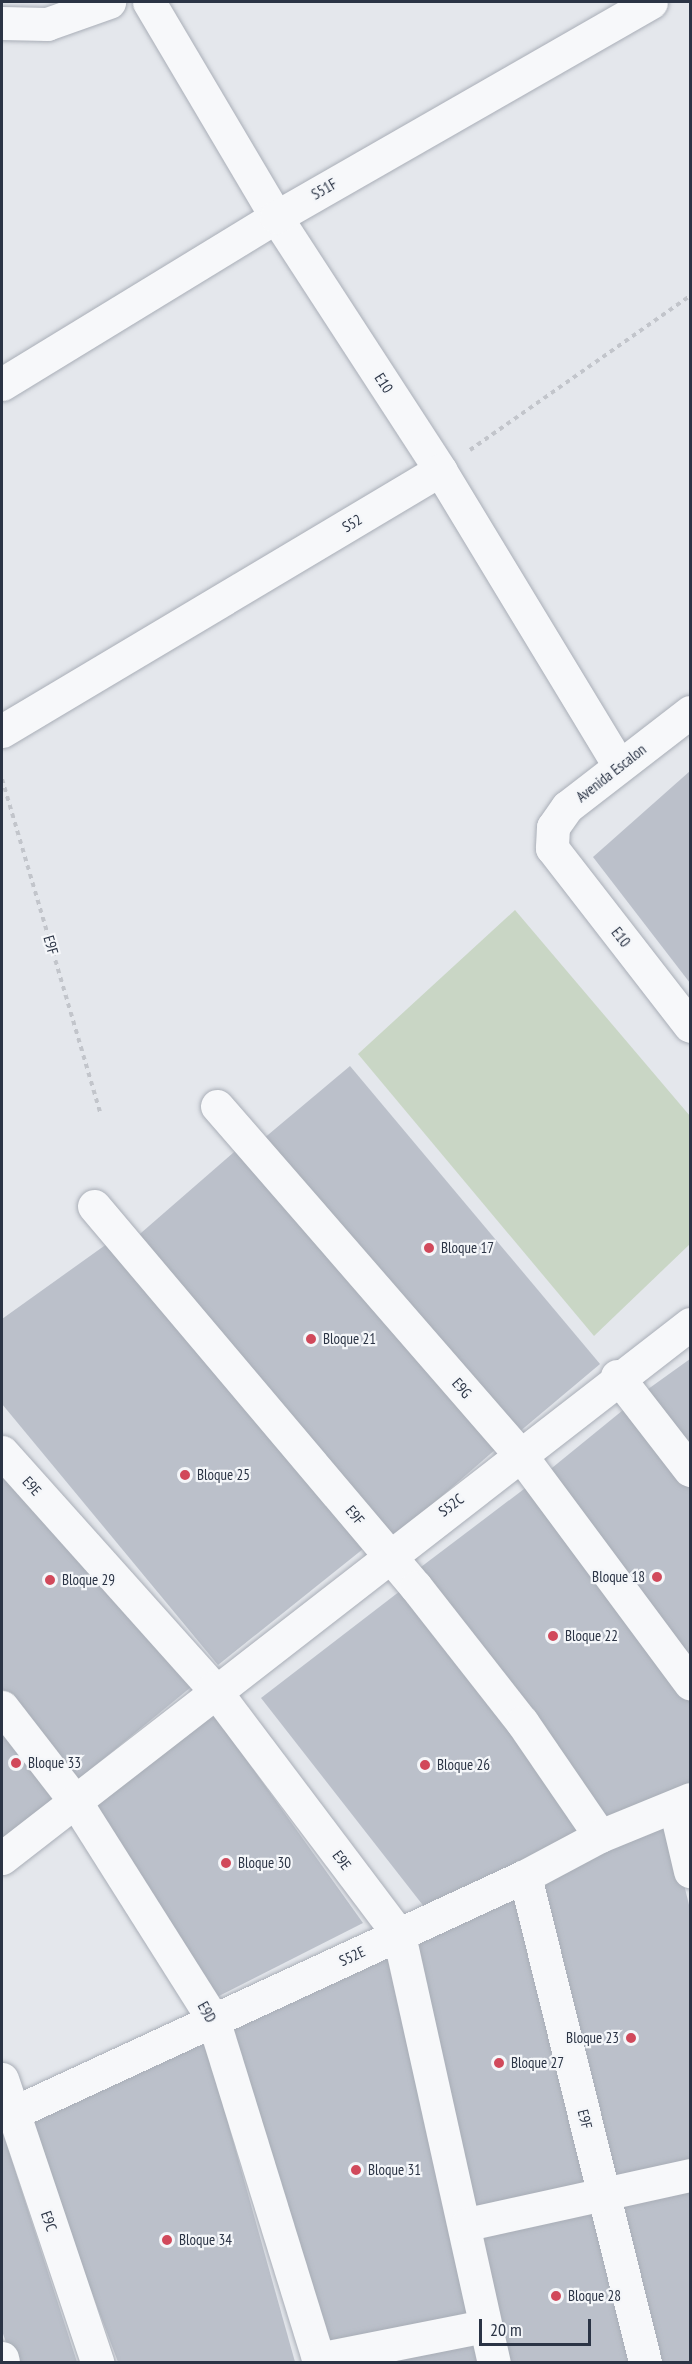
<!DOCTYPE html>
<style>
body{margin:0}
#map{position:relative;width:692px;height:2364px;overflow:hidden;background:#e4e7ec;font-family:"PT Sans Narrow",sans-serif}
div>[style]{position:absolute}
.green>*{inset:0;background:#c9d6c5}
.building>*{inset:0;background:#bbc0ca;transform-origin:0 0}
.path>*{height:4px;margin-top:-2px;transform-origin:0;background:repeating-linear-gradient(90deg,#c2c5cb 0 4.5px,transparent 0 9px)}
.roads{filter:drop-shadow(0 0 2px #a9aeb7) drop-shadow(0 0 2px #a9aeb7)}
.minor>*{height:33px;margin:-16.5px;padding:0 16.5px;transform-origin:16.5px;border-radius:16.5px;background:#f7f8fa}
.dots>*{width:16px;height:16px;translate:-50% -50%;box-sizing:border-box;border:3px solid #f4f6f9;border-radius:50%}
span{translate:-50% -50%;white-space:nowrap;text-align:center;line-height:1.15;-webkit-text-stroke:4.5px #f4f6f9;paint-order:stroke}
.street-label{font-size:15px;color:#2b3445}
.poi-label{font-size:15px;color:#2b3445}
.left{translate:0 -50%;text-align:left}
.right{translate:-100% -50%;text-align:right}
.frame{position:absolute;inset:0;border:3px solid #2b3445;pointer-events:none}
.scale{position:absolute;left:479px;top:2319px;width:112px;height:27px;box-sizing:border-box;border:3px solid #2b3445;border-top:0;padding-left:8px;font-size:18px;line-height:21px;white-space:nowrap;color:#2b3445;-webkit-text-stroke:4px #f4f6f9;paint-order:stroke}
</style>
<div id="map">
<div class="green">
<i style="clip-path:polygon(515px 910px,690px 1116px,690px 1244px,594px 1336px,358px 1054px)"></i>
</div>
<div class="building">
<i style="clip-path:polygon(690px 771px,690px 983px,593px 857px)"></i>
<i style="left:350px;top:1066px;width:389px;height:115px;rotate:50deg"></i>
<i style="left:241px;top:1146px;width:396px;height:147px;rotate:49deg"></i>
<i style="clip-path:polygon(111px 1241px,368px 1545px,218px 1665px,2px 1404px,2px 1319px)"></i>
<i style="clip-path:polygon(690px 1359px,690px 1452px,644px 1392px)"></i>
<i style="clip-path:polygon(628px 1406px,690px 1486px,690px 1667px,547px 1472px)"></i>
<i style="clip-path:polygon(2px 1476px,196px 1683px,74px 1783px,2px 1688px)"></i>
<i style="clip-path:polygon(528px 1486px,690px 1701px,690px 1782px,605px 1823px,417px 1570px)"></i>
<i style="clip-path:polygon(404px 1588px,587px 1833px,429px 1913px,261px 1698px)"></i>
<i style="clip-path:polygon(211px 1710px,363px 1923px,217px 1997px,95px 1803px)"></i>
<i style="clip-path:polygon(2px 1728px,59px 1798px,2px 1850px)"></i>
<i style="clip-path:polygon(668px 1819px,690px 1909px,690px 2168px,607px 2184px,535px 1881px)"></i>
<i style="left:519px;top:1888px;width:305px;height:123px;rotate:77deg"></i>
<i style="clip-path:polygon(386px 1953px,472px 2314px,327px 2344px,229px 2025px)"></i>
<i style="clip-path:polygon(204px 2037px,295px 2362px,118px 2362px,26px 2118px)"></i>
<i style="clip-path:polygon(2px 2130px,77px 2362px,13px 2362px,2px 2331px)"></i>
<i style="clip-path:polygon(690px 2185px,690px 2362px,654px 2362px,614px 2200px)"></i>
<i style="clip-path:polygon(595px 2204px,635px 2362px,511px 2362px,478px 2230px)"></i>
<i style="clip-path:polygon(474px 2337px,479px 2362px,366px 2362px)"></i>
</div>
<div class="path">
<i style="left:470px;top:450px;width:269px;rotate:-35deg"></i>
<i style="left:2px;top:779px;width:347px;rotate:73.6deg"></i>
</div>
<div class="roads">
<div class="minor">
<i style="left:149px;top:2px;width:250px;rotate:59.4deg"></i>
<i style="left:276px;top:217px;width:302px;rotate:57deg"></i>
<i style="left:440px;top:470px;width:345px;rotate:58.8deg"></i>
<i style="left:2px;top:23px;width:45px;rotate:1.3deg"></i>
<i style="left:47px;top:24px;width:66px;rotate:-19.5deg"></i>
<i style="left:2px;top:384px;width:321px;rotate:-31.4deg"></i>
<i style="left:276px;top:217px;width:432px;rotate:-29.8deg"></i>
<i style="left:690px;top:712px;width:155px;rotate:142.3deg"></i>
<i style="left:567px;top:807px;width:24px;rotate:125deg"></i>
<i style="left:553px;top:827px;width:21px;rotate:93deg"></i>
<i style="left:552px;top:848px;width:225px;rotate:52.2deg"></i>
<i style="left:2px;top:731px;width:510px;rotate:-30.79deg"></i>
<i style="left:217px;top:1106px;width:460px;rotate:49deg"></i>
<i style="left:519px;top:1453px;width:287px;rotate:53.4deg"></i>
<i style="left:94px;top:1206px;width:499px;rotate:49.8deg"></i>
<i style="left:416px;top:1587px;width:172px;rotate:51.9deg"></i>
<i style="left:522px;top:1722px;width:138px;rotate:55.6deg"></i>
<i style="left:617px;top:1376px;width:119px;rotate:52.2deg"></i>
<i style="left:2px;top:1452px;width:317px;rotate:48.2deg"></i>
<i style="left:213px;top:1688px;width:309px;rotate:53deg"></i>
<i style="left:399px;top:1935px;width:437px;rotate:77.5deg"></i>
<i style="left:2px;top:1707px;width:119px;rotate:52.2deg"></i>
<i style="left:75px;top:1801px;width:258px;rotate:57.7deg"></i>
<i style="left:213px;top:2019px;width:359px;rotate:72.8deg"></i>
<i style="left:675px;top:1807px;width:66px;rotate:76.8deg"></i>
<i style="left:2px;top:1858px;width:871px;rotate:-37.82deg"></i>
<i style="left:525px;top:1876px;width:501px;rotate:76.13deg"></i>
<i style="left:2px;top:2079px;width:299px;rotate:71.4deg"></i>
<i style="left:13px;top:2113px;width:564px;rotate:-24.84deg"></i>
<i style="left:525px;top:1876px;width:85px;rotate:-28.1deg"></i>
<i style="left:600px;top:1836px;width:97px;rotate:-22.3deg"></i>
<i style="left:467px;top:2224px;width:228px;rotate:-12.4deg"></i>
<i style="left:2px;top:2358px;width:4px;rotate:76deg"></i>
<i style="left:318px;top:2359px;width:170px;rotate:-11.2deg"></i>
</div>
</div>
<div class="dots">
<i style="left:429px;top:1248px;background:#d1495b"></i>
<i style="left:311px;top:1339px;background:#d1495b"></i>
<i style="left:185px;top:1475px;background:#d1495b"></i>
<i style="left:657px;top:1577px;background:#d1495b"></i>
<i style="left:50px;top:1580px;background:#d1495b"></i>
<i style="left:553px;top:1636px;background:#d1495b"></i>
<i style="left:16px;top:1763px;background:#d1495b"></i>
<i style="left:425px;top:1765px;background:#d1495b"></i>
<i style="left:226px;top:1863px;background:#d1495b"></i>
<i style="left:631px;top:2038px;background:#d1495b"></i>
<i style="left:499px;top:2063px;background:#d1495b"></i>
<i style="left:356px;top:2170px;background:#d1495b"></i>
<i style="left:167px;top:2240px;background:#d1495b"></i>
<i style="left:556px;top:2296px;background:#d1495b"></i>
</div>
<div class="street-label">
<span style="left:324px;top:189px;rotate:-30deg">S51F</span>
<span style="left:384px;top:383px;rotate:57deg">E10</span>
<span style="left:352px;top:523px;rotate:-31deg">S52</span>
<span style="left:611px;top:773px;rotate:-38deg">Avenida Escalon</span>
<span style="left:621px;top:937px;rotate:52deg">E10</span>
<span style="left:51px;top:945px;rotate:74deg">E9F</span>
<span style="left:462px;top:1388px;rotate:49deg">E9G</span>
<span style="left:32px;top:1486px;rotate:48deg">E9E</span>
<span style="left:451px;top:1505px;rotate:-37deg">S52C</span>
<span style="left:355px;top:1515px;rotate:50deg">E9F</span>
<span style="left:342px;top:1860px;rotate:53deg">E9E</span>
<span style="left:352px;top:1956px;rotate:-25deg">S52E</span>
<span style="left:207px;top:2012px;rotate:61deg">E9D</span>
<span style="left:585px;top:2119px;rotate:76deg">E9F</span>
<span style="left:49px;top:2221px;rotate:71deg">E9C</span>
</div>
<div class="poi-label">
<span class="left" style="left:441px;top:1248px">Bloque 17</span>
<span class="left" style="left:323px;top:1339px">Bloque 21</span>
<span class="left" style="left:197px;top:1475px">Bloque 25</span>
<span class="right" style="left:645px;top:1577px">Bloque 18</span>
<span class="left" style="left:62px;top:1580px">Bloque 29</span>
<span class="left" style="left:565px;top:1636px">Bloque 22</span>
<span class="left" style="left:28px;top:1763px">Bloque 33</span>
<span class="left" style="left:437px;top:1765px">Bloque 26</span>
<span class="left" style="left:238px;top:1863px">Bloque 30</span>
<span class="right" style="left:619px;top:2038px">Bloque 23</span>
<span class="left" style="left:511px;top:2063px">Bloque 27</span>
<span class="left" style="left:368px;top:2170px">Bloque 31</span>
<span class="left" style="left:179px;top:2240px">Bloque 34</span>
<span class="left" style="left:568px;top:2296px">Bloque 28</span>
</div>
<div class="frame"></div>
<div class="scale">20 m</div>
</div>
